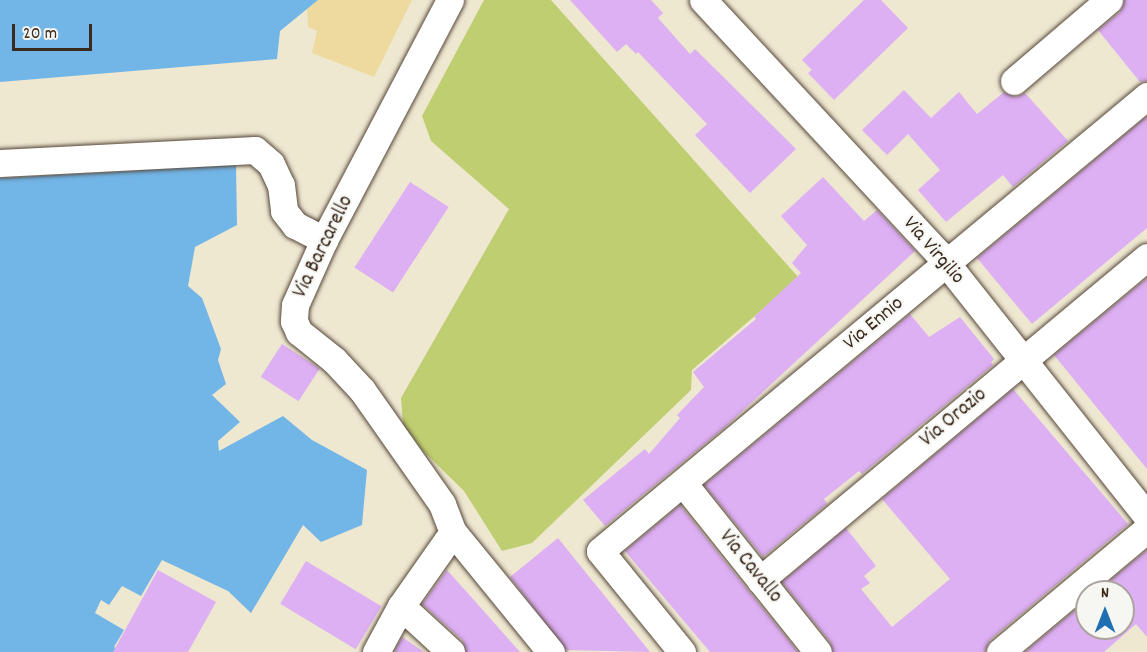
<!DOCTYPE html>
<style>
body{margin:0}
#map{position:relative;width:1147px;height:652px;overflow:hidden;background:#eee8d1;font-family:Dekko,sans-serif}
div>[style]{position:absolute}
.green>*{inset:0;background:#bfce70}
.sand>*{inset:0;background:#eeda9e}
.water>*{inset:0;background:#72b5e7}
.building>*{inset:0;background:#ddaff3;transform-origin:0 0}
.roads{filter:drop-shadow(0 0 2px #564639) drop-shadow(0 0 2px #564639)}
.minor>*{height:27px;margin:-13.5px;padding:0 13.5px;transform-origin:13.5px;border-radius:13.5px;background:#fff}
span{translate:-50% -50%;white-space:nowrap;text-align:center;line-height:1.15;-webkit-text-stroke:4.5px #f6f6f2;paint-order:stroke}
.street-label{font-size:21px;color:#3b2a1e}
.north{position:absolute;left:1075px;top:580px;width:60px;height:60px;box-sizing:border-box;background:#f6f6f2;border:2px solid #aba49d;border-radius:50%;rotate:0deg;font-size:16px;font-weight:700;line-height:24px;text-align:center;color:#3b2a1e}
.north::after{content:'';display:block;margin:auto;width:21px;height:27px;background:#1f6fb2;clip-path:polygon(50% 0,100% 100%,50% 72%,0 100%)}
.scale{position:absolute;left:12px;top:24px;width:80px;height:27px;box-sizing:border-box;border:3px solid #3b2a1e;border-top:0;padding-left:8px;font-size:18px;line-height:21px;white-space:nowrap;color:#3b2a1e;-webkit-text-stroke:4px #f6f6f2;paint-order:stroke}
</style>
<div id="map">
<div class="green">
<i style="clip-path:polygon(484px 0,551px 0,799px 278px,692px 370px,691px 390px,532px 543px,502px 551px,464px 491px,422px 450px,403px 424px,401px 398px,509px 209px,431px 141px,422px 116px)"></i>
</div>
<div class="sand">
<i style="clip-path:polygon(318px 0,412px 0,374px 77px,312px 53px,317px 31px,308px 27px,307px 9px)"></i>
</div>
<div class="water">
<i style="clip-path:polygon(0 0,318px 0,280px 31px,277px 59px,0 82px)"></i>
<i style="clip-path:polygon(236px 165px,237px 225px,195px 247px,188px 286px,202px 298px,221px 349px,218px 360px,226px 384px,212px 395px,240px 422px,218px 441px,219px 451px,283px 416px,312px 440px,367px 470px,362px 525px,321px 542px,303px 525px,251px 613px,228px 591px,162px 560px,141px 596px,122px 586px,109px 605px,101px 600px,95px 613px,124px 630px,114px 647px,123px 652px,0 652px,0 178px)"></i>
</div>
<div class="building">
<i style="clip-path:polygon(570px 0,651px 0,663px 13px,658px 18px,690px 54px,695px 49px,796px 149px,750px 193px,695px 135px,707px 124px,638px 52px,636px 54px,626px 44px,617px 52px)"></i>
<i style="clip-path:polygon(864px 0,881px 0,908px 28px,834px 100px,808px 73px,812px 70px,802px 60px)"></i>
<i style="clip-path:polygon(1124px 0,1147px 0,1147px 81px,1140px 82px,1098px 30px,1120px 12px)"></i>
<i style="clip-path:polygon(904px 90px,931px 118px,959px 92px,977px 114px,1004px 92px,1016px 97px,1025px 93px,1068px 141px,1013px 187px,1003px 175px,946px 222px,918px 190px,940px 170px,908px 134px,887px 155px,862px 130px)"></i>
<i style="clip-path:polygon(1147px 116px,1147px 228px,1032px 324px,977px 258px)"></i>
<i style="clip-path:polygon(823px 177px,864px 221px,877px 210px,915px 251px,724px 428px,605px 526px,583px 500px,645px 449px,649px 454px,680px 418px,677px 415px,704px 387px,693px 372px,756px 319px,754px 317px,801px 273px,792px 263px,807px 245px,781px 216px)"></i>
<i style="left:410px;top:182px;width:46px;height:102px;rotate:33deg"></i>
<i style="clip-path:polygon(1147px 278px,1147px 469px,1054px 355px)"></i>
<i style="clip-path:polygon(910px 314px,929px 337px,960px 317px,994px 359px,991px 362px,993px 365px,862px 474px,859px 471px,824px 499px,827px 504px,763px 557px,704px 485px)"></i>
<i style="left:282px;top:344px;width:45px;height:39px;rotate:33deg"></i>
<i style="clip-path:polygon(1013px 389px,1128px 524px,990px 640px,985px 652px,833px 652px,830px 642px,782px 582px,846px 528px,876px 566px,864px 576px,870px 583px,861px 589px,892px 627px,950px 579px,882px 499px)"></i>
<i style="clip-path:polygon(680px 505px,748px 590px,798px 652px,710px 652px,625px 551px)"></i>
<i style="clip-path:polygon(558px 538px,587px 574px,650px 652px,566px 650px,510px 577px)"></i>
<i style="clip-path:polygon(1147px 550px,1147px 637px,1136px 624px,1104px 652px,1025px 652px,1087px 600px,1087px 628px,1123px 628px,1123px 592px,1096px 592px)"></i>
<i style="left:306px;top:561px;width:88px;height:50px;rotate:31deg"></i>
<i style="clip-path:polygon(158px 570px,216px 602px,188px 652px,113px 652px)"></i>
<i style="clip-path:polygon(447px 570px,473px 599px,520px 652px,466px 652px,462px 640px,422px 604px)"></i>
<i style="clip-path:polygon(402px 637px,424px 652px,394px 652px)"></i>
</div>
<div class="roads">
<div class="minor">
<i style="left:450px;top:0;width:271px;rotate:117.7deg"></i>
<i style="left:324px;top:240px;width:71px;rotate:114deg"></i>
<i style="left:295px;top:305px;width:16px;rotate:94deg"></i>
<i style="left:294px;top:321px;width:12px;rotate:66deg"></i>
<i style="left:299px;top:332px;width:45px;rotate:38.7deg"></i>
<i style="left:334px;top:360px;width:41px;rotate:47deg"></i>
<i style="left:362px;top:390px;width:139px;rotate:54.9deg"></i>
<i style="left:442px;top:504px;width:30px;rotate:69deg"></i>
<i style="left:453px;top:532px;width:155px;rotate:50.8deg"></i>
<i style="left:703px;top:0;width:347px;rotate:47.1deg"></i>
<i style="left:939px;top:254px;width:335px;rotate:51.6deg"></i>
<i style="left:1014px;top:81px;width:125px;rotate:-40.5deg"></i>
<i style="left:0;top:163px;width:255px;rotate:-2.9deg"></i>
<i style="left:255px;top:150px;width:21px;rotate:41deg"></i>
<i style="left:271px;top:164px;width:23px;rotate:65deg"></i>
<i style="left:281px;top:185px;width:26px;rotate:83deg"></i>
<i style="left:284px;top:211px;width:18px;rotate:52deg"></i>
<i style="left:295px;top:225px;width:33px;rotate:27deg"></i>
<i style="left:683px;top:483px;width:216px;rotate:51.4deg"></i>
<i style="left:760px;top:580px;width:504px;rotate:-39.85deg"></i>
<i style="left:401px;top:606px;width:68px;rotate:42.6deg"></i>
<i style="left:376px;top:652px;width:52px;rotate:-61.5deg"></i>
<i style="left:401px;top:606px;width:90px;rotate:-54.9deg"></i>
<i style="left:682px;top:652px;width:130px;rotate:-129.1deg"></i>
<i style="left:600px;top:551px;width:712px;rotate:-39.75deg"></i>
<i style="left:1000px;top:652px;width:192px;rotate:-39.9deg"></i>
</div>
</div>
<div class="street-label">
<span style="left:324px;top:247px;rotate:-64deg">Via Barcarello</span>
<span style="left:933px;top:251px;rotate:49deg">Via Virgilio</span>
<span style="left:874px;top:324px;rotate:-40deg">Via Ennio</span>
<span style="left:954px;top:418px;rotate:-40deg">Via Orazio</span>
<span style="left:750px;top:567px;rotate:51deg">Via Cavallo</span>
</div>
<div class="north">N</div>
<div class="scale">20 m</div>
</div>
